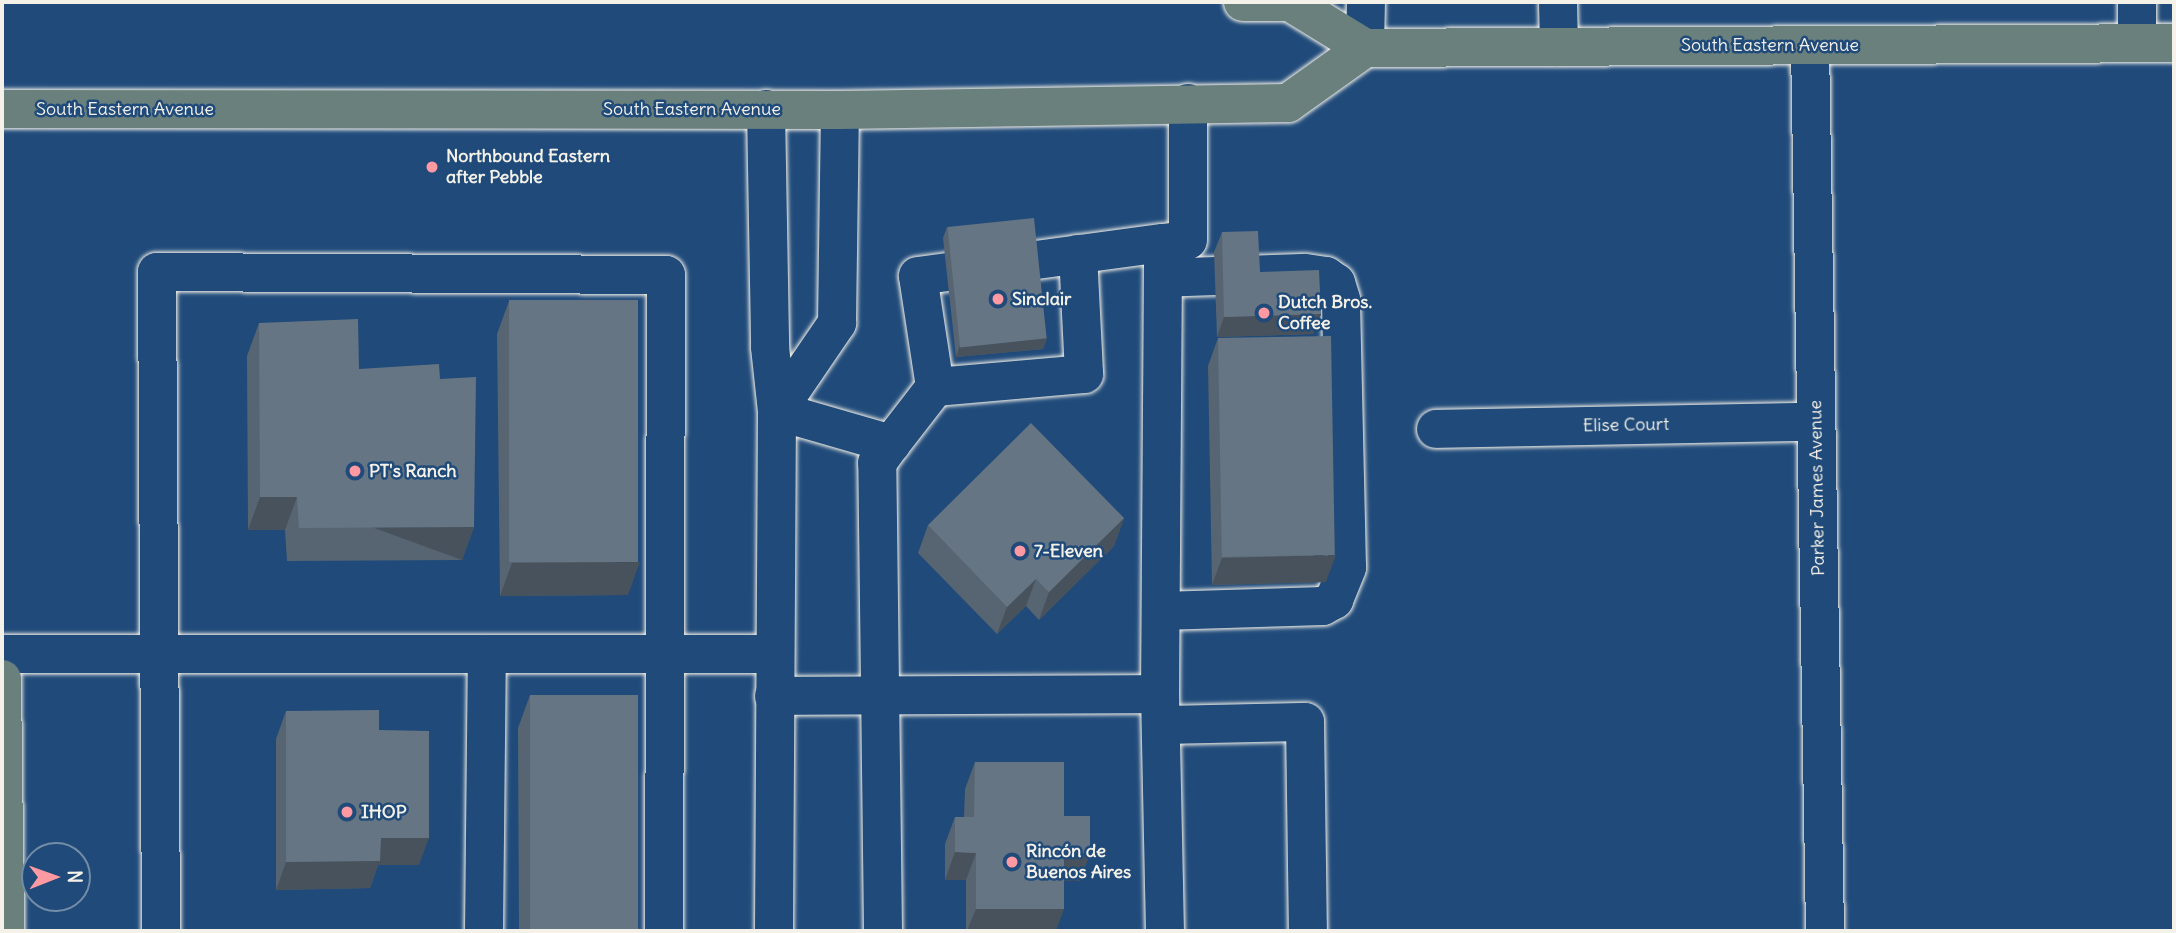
<!DOCTYPE html>
<meta charset="utf-8">
<style>
body{margin:0}
#map{position:relative;width:2176px;height:933px;overflow:hidden;background:#1f4a7a;font-family:Delius,sans-serif}
div>[style]{position:absolute}
.roads{filter:drop-shadow(0 0 2px #f4f1e8) drop-shadow(0 0 2px #f4f1e8)}
.minor>*{height:38px;margin:-19px;padding:0 19px;transform-origin:19px;border-radius:19px;background:#1f4a7a}
.major>*{height:38px;margin:-19px;padding:0 19px;transform-origin:19px;border-radius:19px;background:#6a807d}
.wall>*{inset:0;background:#576572}
.shaded-wall>*{inset:0;background:#47525c;transform-origin:0 0}
.building>*{inset:0;background:#657584;transform-origin:0 0}
.dots>*{width:19px;height:19px;translate:-50% -50%;box-sizing:border-box;border:4px solid #1f4a7a;border-radius:50%}
span{translate:-50% -50%;white-space:nowrap;text-align:center;line-height:1.15;-webkit-text-stroke:5px #1f4a7a;paint-order:stroke}
.street-label{font-size:18px;color:#f4f1e8}
.poi-label{font-size:18px;color:#f4f1e8;font-weight:700}
.left{translate:0 -50%;text-align:left}
.frame{position:absolute;inset:0;border:4px solid #f4f1e8;pointer-events:none}
.north{position:absolute;left:21px;top:842px;width:70px;height:70px;box-sizing:border-box;background:#1f4a7a;border:2px solid #748da6;border-radius:50%;rotate:89deg;font-size:19px;font-weight:700;line-height:28px;text-align:center;color:#f4f1e8}
.north::after{content:'';display:block;margin:auto;width:24px;height:32px;background:#ff9aa2;clip-path:polygon(50% 0,100% 100%,50% 72%,0 100%)}
</style>
<div id="map">
<div class="roads">
<div class="minor">
<i style="left:1558px;top:2px;width:45px;rotate:88.7deg"></i>
<i style="left:2137px;top:43px;width:41px;rotate:-90deg"></i>
<i style="left:1810px;top:45px;width:886px;rotate:89.03deg"></i>
<i style="left:1365px;top:48px;width:46px;rotate:-88.8deg"></i>
<i style="left:766px;top:109px;width:238px;rotate:89deg"></i>
<i style="left:770px;top:347px;width:64px;rotate:83.8deg"></i>
<i style="left:777px;top:411px;width:520px;rotate:90.33deg"></i>
<i style="left:1078px;top:254px;width:120px;rotate:87.1deg"></i>
<i style="left:1084px;top:374px;width:150px;rotate:175deg"></i>
<i style="left:935px;top:387px;width:112px;rotate:-98.7deg"></i>
<i style="left:918px;top:276px;width:247px;rotate:-7.7deg"></i>
<i style="left:1163px;top:243px;width:25px;rotate:-7deg"></i>
<i style="left:1188px;top:240px;width:137px;rotate:-90deg"></i>
<i style="left:777px;top:411px;width:107px;rotate:-55.7deg"></i>
<i style="left:837px;top:323px;width:213px;rotate:-89.2deg"></i>
<i style="left:777px;top:411px;width:119px;rotate:16.1deg"></i>
<i style="left:891px;top:444px;width:72px;rotate:-52.3deg"></i>
<i style="left:1436px;top:429px;width:380px;rotate:-1.1deg"></i>
<i style="left:1161px;top:611px;width:162px;rotate:-1.8deg"></i>
<i style="left:1323px;top:606px;width:13px;rotate:-29deg"></i>
<i style="left:1334px;top:600px;width:35px;rotate:-68deg"></i>
<i style="left:1347px;top:567px;width:268px;rotate:-91.3deg"></i>
<i style="left:1341px;top:299px;width:17px;rotate:-107deg"></i>
<i style="left:1336px;top:283px;width:12px;rotate:-145deg"></i>
<i style="left:1326px;top:276px;width:22px;rotate:-172deg"></i>
<i style="left:1304px;top:273px;width:141px;rotate:178deg"></i>
<i style="left:2px;top:654px;width:772px"></i>
<i style="left:1160px;top:694px;width:442px;rotate:-89.6deg"></i>
<i style="left:774px;top:696px;width:386px;rotate:-0.3deg"></i>
<i style="left:1160px;top:694px;width:237px;rotate:88.8deg"></i>
<i style="left:1161px;top:725px;width:144px;rotate:-1.2deg"></i>
<i style="left:1305px;top:722px;width:209px;rotate:89.2deg"></i>
<i style="left:161px;top:931px;width:659px;rotate:-90.35deg"></i>
<i style="left:157px;top:272px;width:509px;rotate:0.34deg"></i>
<i style="left:666px;top:275px;width:656px;rotate:90.17deg"></i>
<i style="left:484px;top:931px;width:277px;rotate:-89.4deg"></i>
<i style="left:883px;top:931px;width:468px;rotate:-90.7deg"></i>
<i style="left:877px;top:463px;width:24px;rotate:-54deg"></i>
</div>
<div class="major">
<i style="left:1243px;top:2px;width:47px"></i>
<i style="left:1290px;top:2px;width:88px;rotate:31.5deg"></i>
<i style="left:1365px;top:48px;width:809px;rotate:-0.35deg"></i>
<i style="left:2px;top:109px;width:838px;rotate:0.07deg"></i>
<i style="left:840px;top:110px;width:448px;rotate:-0.9deg"></i>
<i style="left:1288px;top:103px;width:95px;rotate:-35.5deg"></i>
<i style="left:2px;top:679px;width:252px;rotate:89.3deg"></i>
</div>
</div>
<div class="wall">
<i style="clip-path:polygon(947px 227px,1047px 338px,1043px 349px,956px 357px,943px 238px)"></i>
<i style="clip-path:polygon(1222px 232px,1260px 272px,1321px 314px,1313px 334px,1217px 337px,1214px 252px)"></i>
<i style="clip-path:polygon(509px 301px,628px 595px,500px 596px,497px 334px)"></i>
<i style="clip-path:polygon(259px 323px,359px 369px,440px 379px,474px 527px,462px 560px,287px 561px,285px 530px,248px 530px,247px 356px)"></i>
<i style="clip-path:polygon(1218px 338px,1326px 582px,1212px 585px,1208px 366px)"></i>
<i style="clip-path:polygon(1124px 518px,1114px 546px,1039px 620px,1026px 606px,997px 634px,918px 553px,928px 525px)"></i>
<i style="clip-path:polygon(530px 695px,640px 931px,519px 931px,518px 728px)"></i>
<i style="clip-path:polygon(286px 711px,379px 730px,419px 865px,378px 865px,370px 888px,276px 890px,276px 739px)"></i>
<i style="clip-path:polygon(975px 762px,1064px 816px,1090px 853px,1080px 881px,1064px 881px,1056px 931px,966px 931px,966px 880px,945px 880px,945px 844px,955px 817px,964px 817px,965px 789px)"></i>
</div>
<div class="shaded-wall">
<i style="clip-path:polygon(1321px 314px,1313px 334px,1217px 337px,1224px 317px)"></i>
<i style="clip-path:polygon(1047px 338px,1043px 349px,956px 357px,959px 347px)"></i>
<i style="clip-path:polygon(260px 497px,297px 497px,285px 530px,248px 530px)"></i>
<i style="clip-path:polygon(1124px 518px,1114px 546px,1039px 620px,1049px 592px)"></i>
<i style="left:474px;top:527px;width:35px;height:175px;rotate:110deg"></i>
<i style="clip-path:polygon(1336px 555px,1326px 582px,1212px 585px,1222px 558px)"></i>
<i style="clip-path:polygon(640px 562px,628px 595px,500px 596px,512px 563px)"></i>
<i style="clip-path:polygon(1036px 579px,1026px 606px,997px 634px,1007px 607px)"></i>
<i style="clip-path:polygon(381px 838px,429px 838px,419px 865px,378px 865px,370px 888px,276px 890px,286px 862px)"></i>
<i style="clip-path:polygon(955px 852px,976px 853px,966px 880px,945px 880px)"></i>
<i style="clip-path:polygon(1064px 853px,1090px 853px,1080px 881px,1054px 881px)"></i>
<i style="clip-path:polygon(976px 909px,1064px 909px,1056px 931px,967px 931px)"></i>
</div>
<div class="building">
<i style="left:1034px;top:218px;width:121px;height:87px;rotate:84deg"></i>
<i style="clip-path:polygon(1258px 231px,1260px 272px,1319px 270px,1321px 314px,1224px 317px,1222px 232px)"></i>
<i style="left:638px;top:300px;width:262px;height:129px;rotate:90deg"></i>
<i style="clip-path:polygon(358px 319px,359px 369px,439px 364px,440px 379px,476px 377px,474px 527px,299px 528px,297px 497px,260px 497px,259px 323px)"></i>
<i style="left:1331px;top:336px;width:219px;height:113px;rotate:89deg"></i>
<i style="clip-path:polygon(1031px 423px,1124px 518px,1049px 592px,1036px 579px,1007px 607px,928px 525px)"></i>
<i style="left:530px;top:695px;width:108px;height:236px"></i>
<i style="clip-path:polygon(379px 710px,379px 730px,429px 731px,429px 838px,381px 838px,380px 861px,286px 862px,286px 711px)"></i>
<i style="clip-path:polygon(975px 762px,1064px 762px,1064px 816px,1090px 816px,1090px 853px,1064px 853px,1064px 909px,976px 909px,976px 853px,955px 852px,955px 817px,974px 817px)"></i>
</div>
<div class="dots">
<i style="left:432px;top:167px;background:#ff9aa2"></i>
<i style="left:998px;top:299px;background:#ff9aa2"></i>
<i style="left:1264px;top:313px;background:#ff9aa2"></i>
<i style="left:355px;top:471px;background:#ff9aa2"></i>
<i style="left:1020px;top:551px;background:#ff9aa2"></i>
<i style="left:347px;top:812px;background:#ff9aa2"></i>
<i style="left:1012px;top:862px;background:#ff9aa2"></i>
</div>
<div class="street-label">
<span style="left:1770px;top:45px">South Eastern Avenue</span>
<span style="left:125px;top:109px">South Eastern Avenue</span>
<span style="left:692px;top:109px">South Eastern Avenue</span>
<span style="left:1626px;top:425px;rotate:-1deg">Elise Court</span>
<span style="left:1817px;top:488px;rotate:-91deg">Parker James Avenue</span>
</div>
<div class="poi-label">
<span class="left" style="left:446px;top:167px">Northbound Eastern<br>after Pebble</span>
<span class="left" style="left:1012px;top:299px">Sinclair</span>
<span class="left" style="left:1278px;top:313px">Dutch Bros.<br>Coffee</span>
<span class="left" style="left:369px;top:471px">PT's Ranch</span>
<span class="left" style="left:1034px;top:551px">7-Eleven</span>
<span class="left" style="left:361px;top:812px">IHOP</span>
<span class="left" style="left:1026px;top:862px">Rincón de<br>Buenos Aires</span>
</div>
<div class="frame"></div>
<div class="north">N</div>
</div>
